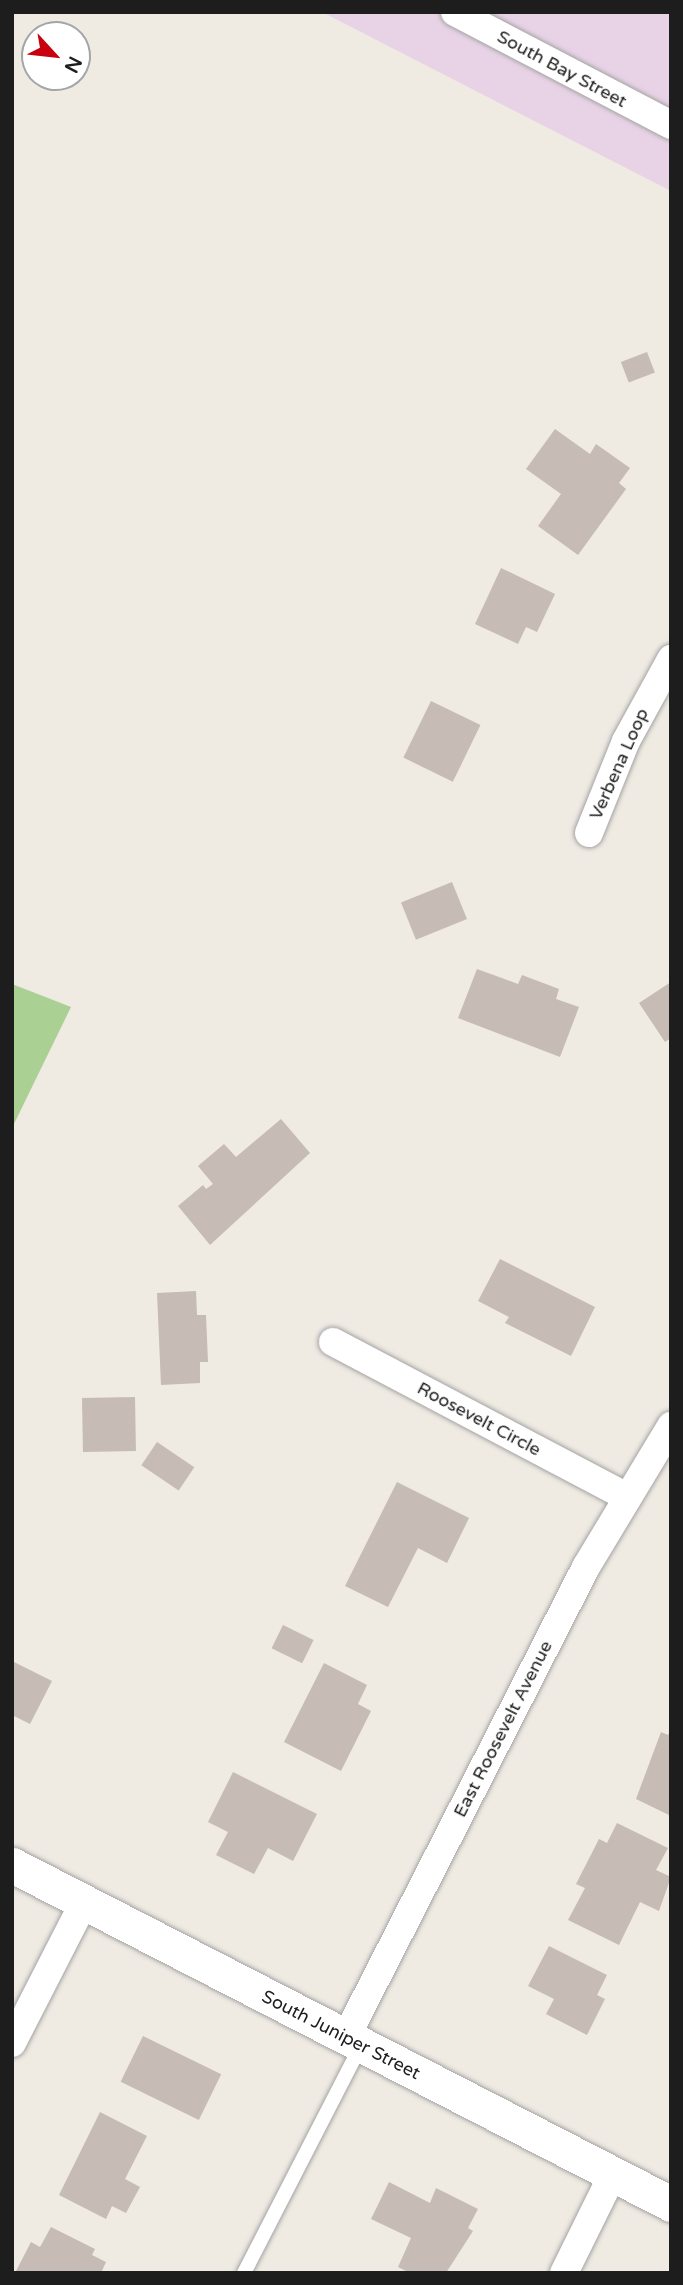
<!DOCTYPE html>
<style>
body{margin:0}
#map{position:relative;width:683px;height:2285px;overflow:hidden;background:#efeae2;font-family:"Varela Round",sans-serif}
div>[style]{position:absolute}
.industrial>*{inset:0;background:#e8d3e6}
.forest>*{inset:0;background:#aad094}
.building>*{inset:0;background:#c6bbb5;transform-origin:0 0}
.roads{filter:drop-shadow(0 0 2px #a4a4a4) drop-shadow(0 0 2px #a4a4a4)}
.service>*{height:14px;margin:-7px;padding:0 7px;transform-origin:7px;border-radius:7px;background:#fff}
.minor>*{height:28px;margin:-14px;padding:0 14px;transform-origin:14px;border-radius:14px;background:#fff}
.tertiary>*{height:35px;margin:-17.5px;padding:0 17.5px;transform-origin:17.5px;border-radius:17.5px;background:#fff}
span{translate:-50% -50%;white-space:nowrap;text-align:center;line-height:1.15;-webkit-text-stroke:5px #fff;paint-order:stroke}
.street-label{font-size:18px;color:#1d1d1d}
.frame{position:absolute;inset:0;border:14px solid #1d1d1d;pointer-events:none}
.north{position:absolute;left:21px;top:21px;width:70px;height:70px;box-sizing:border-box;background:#fff;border:2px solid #a5a5a5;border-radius:50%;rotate:117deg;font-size:19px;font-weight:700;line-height:28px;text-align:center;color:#1d1d1d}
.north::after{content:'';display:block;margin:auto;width:24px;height:32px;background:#c9000d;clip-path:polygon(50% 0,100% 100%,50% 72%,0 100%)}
</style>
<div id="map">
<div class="industrial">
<i style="clip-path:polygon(322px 12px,671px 12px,671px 191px)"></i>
</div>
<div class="forest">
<i style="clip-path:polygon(12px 984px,71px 1007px,12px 1128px)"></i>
</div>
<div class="building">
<i style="left:647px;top:352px;width:22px;height:28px;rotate:69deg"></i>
<i style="clip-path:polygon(555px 429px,590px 454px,596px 444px,630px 468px,619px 483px,626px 489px,578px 555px,538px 526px,561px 494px,526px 469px)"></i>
<i style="clip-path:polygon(501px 568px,555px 594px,537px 632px,526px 627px,518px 644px,475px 624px)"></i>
<i style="left:431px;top:701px;width:55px;height:63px;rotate:26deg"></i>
<i style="left:452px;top:882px;width:40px;height:55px;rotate:68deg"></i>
<i style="clip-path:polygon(477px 969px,518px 984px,522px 975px,559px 989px,556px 999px,579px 1007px,560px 1057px,458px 1018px)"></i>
<i style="clip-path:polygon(671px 982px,671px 1038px,665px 1042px,639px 1003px)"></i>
<i style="clip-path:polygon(281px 1119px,310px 1153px,210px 1245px,178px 1206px,203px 1185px,206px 1189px,213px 1184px,198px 1166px,224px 1144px,236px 1157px)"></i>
<i style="clip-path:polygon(500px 1259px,595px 1307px,571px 1356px,505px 1323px,509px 1317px,478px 1301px)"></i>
<i style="clip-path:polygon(196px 1291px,197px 1315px,206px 1315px,208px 1362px,200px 1362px,200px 1383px,161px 1385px,157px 1293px)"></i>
<i style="left:135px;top:1397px;width:54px;height:53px;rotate:89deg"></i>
<i style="left:157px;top:1442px;width:45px;height:28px;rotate:34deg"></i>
<i style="clip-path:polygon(397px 1482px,469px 1518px,447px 1563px,418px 1548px,388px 1607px,345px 1586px)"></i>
<i style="left:283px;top:1625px;width:34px;height:26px;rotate:26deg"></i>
<i style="clip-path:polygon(12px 1661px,52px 1681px,30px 1724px,12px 1715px)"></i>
<i style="clip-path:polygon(324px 1663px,367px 1685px,358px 1704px,371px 1711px,341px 1771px,284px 1742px)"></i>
<i style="clip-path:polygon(671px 1729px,671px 1816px,636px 1799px,661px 1732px,668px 1735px)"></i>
<i style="clip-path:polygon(233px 1772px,317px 1814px,293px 1861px,268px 1848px,254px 1874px,216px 1855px,228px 1832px,208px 1822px)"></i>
<i style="clip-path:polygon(617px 1823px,668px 1848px,656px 1870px,671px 1877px,659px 1911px,640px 1902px,619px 1945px,568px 1920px,585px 1888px,576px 1884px,599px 1839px,607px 1843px)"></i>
<i style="clip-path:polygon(549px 1946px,607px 1975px,597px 1995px,605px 1999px,587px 2035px,546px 2014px,554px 1999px,528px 1986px)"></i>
<i style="left:143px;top:2036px;width:87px;height:51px;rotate:26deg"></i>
<i style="clip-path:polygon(100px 2112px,147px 2136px,125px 2179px,140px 2187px,126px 2213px,112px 2206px,106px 2219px,59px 2195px)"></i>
<i style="clip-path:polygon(389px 2182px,430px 2203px,436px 2188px,478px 2209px,468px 2228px,473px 2231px,446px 2273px,410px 2273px,398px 2267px,411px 2238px,371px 2219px)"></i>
<i style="clip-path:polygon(51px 2227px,95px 2249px,92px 2255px,106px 2262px,101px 2273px,15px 2273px,31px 2242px,40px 2247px)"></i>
</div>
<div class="roads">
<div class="service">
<i style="left:244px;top:2273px;width:256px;rotate:-62.8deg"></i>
</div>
<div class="minor">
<i style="left:455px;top:12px;width:244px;rotate:27.6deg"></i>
<i style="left:589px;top:833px;width:99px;rotate:-68.1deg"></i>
<i style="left:626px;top:741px;width:94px;rotate:-61.2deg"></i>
<i style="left:333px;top:1342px;width:330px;rotate:27.8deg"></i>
<i style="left:346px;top:2037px;width:528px;rotate:-62.95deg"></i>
<i style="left:586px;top:1567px;width:165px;rotate:-58.9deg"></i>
<i style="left:12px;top:2043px;width:158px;rotate:-62.9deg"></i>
<i style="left:564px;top:2273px;width:110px;rotate:-63.7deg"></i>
</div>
<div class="tertiary">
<i style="left:12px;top:1865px;width:741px;rotate:27.22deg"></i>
</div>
</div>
<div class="street-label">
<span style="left:562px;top:69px;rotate:28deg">South Bay Street</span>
<span style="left:619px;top:764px;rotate:-66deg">Verbena Loop</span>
<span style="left:479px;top:1419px;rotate:28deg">Roosevelt Circle</span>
<span style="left:503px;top:1729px;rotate:-63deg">East Roosevelt Avenue</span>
<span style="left:341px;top:2035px;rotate:27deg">South Juniper Street</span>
</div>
<div class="frame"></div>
<div class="north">N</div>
</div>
